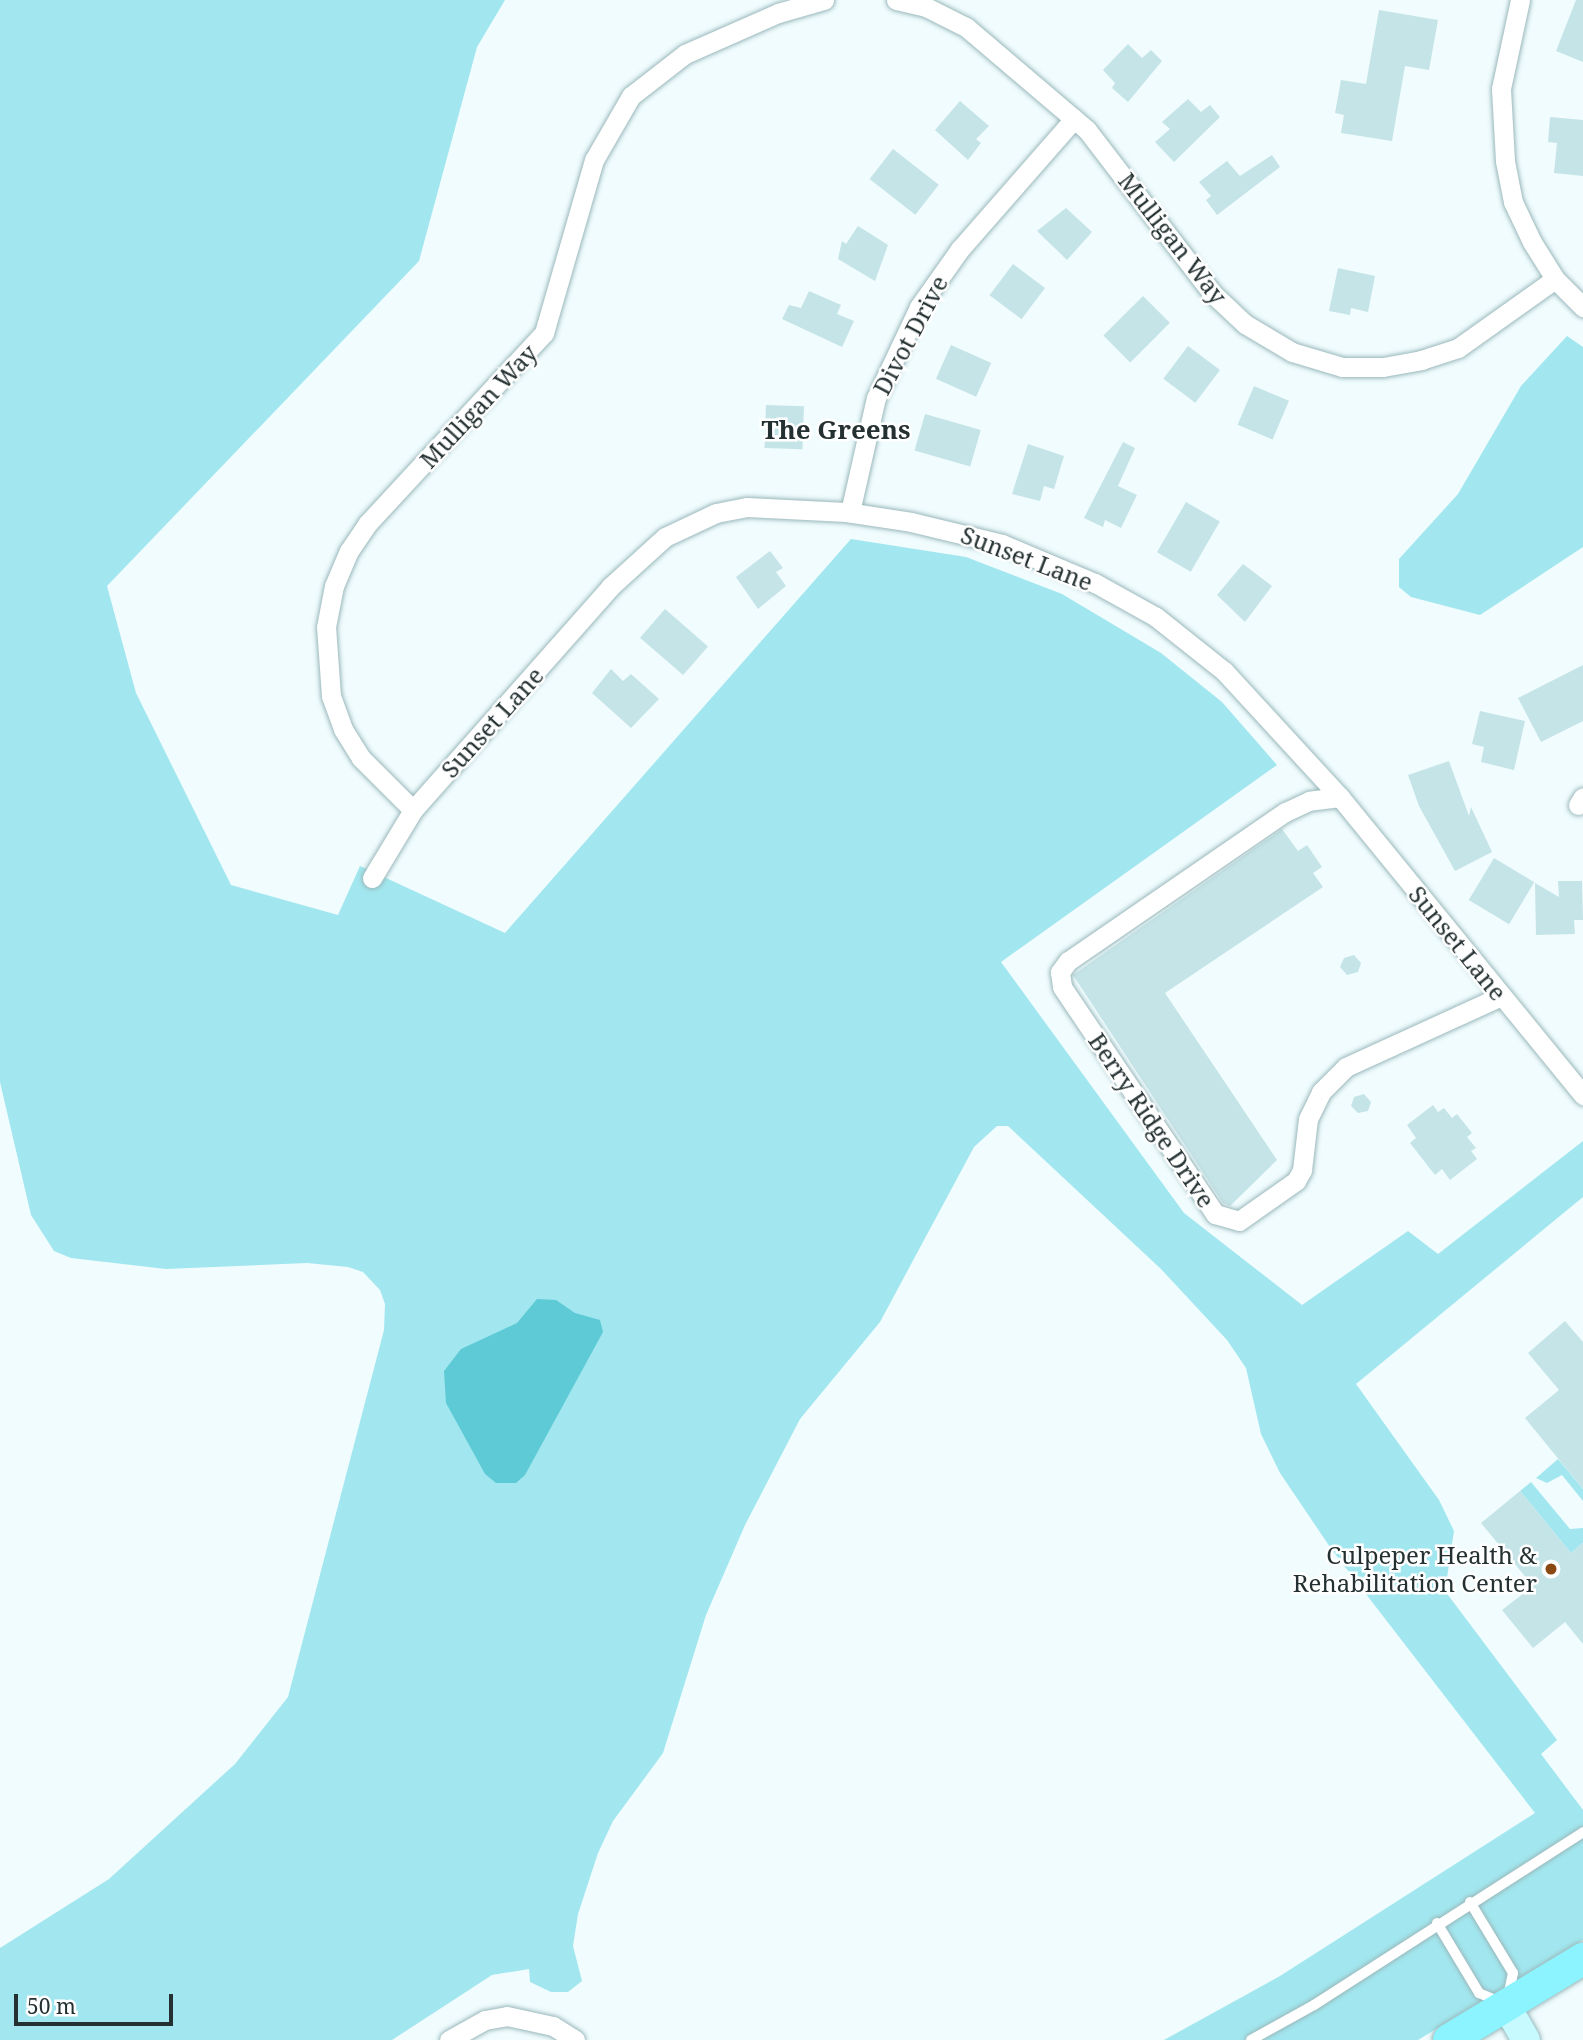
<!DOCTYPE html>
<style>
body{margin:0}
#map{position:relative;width:1583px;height:2040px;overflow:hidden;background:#f0fcfe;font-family:"Noto Serif",serif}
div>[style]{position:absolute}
.green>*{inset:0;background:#a2e7ef}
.water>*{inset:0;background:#5dcad5}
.building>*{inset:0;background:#c5e4e7;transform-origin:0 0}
.roads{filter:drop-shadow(0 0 2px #9ab8bb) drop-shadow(0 0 2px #9ab8bb)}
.lane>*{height:10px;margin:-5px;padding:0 5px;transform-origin:5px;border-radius:5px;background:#fff}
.street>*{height:19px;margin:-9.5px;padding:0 9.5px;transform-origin:9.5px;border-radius:9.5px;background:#fff}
.secondary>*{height:28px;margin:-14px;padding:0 14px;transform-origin:14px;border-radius:14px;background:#c6faff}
.primary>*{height:32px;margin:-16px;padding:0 16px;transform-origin:16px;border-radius:16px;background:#8cf4fe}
.dots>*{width:19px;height:19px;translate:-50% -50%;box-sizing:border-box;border:4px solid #fff;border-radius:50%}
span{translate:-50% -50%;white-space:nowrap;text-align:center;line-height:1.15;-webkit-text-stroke:5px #fff;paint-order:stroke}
.street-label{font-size:24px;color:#243031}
.poi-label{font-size:24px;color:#243031}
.right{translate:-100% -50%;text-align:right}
.neighbourhood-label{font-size:26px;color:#243031;font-weight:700}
.scale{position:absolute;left:14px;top:1994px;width:159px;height:32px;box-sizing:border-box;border:4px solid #243031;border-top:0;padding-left:9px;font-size:21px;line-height:24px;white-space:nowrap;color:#243031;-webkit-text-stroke:5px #fff;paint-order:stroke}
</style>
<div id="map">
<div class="green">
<i style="clip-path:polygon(0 0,505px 0,477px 47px,419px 261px,107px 586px,136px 693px,231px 885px,338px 915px,360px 866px,505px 933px,851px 539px,966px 557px,1062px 594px,1161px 653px,1222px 702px,1277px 765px,1001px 962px,1184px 1213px,1302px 1305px,1408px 1231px,1438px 1254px,1583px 1141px,1583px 1197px,1356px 1384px,1439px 1500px,1454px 1531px,1445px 1591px,1557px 1740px,1541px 1754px,1583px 1810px,1583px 1940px,1418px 2040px,1164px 2040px,1280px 1976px,1535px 1813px,1332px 1550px,1280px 1473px,1261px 1434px,1246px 1368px,1227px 1340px,1161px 1269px,1008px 1126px,997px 1126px,974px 1147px,880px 1322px,800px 1419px,745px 1525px,706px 1615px,663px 1753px,613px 1821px,598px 1853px,578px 1914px,573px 1946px,582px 1981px,568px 1992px,551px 1992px,530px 1982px,529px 1969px,492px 1975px,392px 2040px,0 2040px,0 1948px,109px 1879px,235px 1764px,288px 1697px,384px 1330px,385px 1304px,380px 1290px,363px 1272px,348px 1267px,307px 1263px,166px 1269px,71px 1258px,54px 1251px,31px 1215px,0 1082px)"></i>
<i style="clip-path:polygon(1567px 336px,1583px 347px,1583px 547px,1480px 615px,1411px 597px,1399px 587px,1399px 559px,1458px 494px,1521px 386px)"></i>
<i style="clip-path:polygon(1558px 1459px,1583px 1489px,1583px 1501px,1562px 1475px,1547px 1483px,1536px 1478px)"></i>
<i style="clip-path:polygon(1531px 1482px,1570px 1529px,1583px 1528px,1583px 1543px,1571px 1553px,1520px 1491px)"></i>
</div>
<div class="water">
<i style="clip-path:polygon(537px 1299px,556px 1300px,575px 1313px,600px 1320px,603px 1332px,525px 1475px,516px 1483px,496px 1483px,485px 1474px,446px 1403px,444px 1371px,461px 1349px,517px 1323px)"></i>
</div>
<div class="building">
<i style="clip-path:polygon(1576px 0,1583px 0,1583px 62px,1556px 51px)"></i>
<i style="clip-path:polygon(1379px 10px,1438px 20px,1429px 70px,1405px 66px,1392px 141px,1341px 133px,1344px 115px,1335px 113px,1341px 80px,1366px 84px)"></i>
<i style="clip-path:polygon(1128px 44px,1142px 58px,1151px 50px,1162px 61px,1128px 102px,1112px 88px,1115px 83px,1103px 70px)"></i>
<i style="clip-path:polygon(1188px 99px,1201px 112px,1210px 105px,1220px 117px,1174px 162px,1155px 142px,1170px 129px,1162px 122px)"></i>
<i style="clip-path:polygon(960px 101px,989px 126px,976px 139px,981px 143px,968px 160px,935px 130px)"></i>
<i style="clip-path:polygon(1550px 117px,1583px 120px,1583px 176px,1554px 173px,1557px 143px,1548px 142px)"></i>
<i style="left:893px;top:149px;width:58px;height:38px;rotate:38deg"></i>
<i style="clip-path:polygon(1272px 155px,1280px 167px,1217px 215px,1206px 200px,1211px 196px,1199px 182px,1227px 161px,1240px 176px)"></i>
<i style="clip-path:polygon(1066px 208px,1092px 232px,1067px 260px,1037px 231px)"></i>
<i style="clip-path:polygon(858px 226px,888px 245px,875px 281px,838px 259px,842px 241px,846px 244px)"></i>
<i style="left:1013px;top:264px;width:40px;height:39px;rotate:37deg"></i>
<i style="clip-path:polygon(1338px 268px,1375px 276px,1368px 312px,1351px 308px,1350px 315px,1329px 311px)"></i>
<i style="clip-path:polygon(809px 291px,841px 305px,837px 314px,854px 321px,842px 347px,782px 319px,789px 305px,801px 308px)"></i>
<i style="left:1143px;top:296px;width:38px;height:56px;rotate:45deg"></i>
<i style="left:951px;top:345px;width:44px;height:37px;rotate:24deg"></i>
<i style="left:1188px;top:346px;width:40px;height:41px;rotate:37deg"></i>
<i style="left:1254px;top:386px;width:38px;height:42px;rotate:23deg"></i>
<i style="left:766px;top:405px;width:38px;height:43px;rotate:2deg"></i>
<i style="left:925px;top:414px;width:58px;height:38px;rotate:16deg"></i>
<i style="clip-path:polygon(1123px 442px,1135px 448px,1118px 486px,1137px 495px,1121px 528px,1105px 520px,1103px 527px,1084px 518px)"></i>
<i style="clip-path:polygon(1028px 444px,1064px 456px,1054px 489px,1044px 486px,1040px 501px,1012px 494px)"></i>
<i style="left:1186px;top:502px;width:39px;height:58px;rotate:30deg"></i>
<i style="clip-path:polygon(770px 551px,783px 568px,776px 572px,786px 586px,758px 609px,736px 577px)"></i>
<i style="clip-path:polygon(1243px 564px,1272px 586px,1245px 622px,1217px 595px)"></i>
<i style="left:665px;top:609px;width:57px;height:38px;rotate:41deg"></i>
<i style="clip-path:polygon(1583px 665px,1583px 721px,1541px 742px,1518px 698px)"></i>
<i style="clip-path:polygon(611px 669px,623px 681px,631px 674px,659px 699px,631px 728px,592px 693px)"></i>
<i style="clip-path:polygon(1480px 711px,1525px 721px,1514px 770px,1481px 762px,1484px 747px,1472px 744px)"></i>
<i style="clip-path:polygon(1449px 761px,1469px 816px,1471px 807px,1492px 852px,1455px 871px,1419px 806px,1408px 775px)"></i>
<i style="clip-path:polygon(1282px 829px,1298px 851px,1307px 845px,1322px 867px,1313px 873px,1323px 887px,1165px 993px,1277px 1160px,1230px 1206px,1223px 1203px,1073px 975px)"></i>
<i style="left:1494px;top:858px;width:47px;height:49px;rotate:31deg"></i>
<i style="clip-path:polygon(1558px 881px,1582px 881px,1583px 920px,1574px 920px,1575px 934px,1536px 935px,1535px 883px,1559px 897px)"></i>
<i style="clip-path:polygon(1354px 955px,1361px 963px,1358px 972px,1347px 975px,1340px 967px,1344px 958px)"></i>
<i style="clip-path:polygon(1364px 1094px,1371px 1102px,1368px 1111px,1358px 1113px,1351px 1106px,1354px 1097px)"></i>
<i style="clip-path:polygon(1433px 1105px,1438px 1112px,1444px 1108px,1452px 1118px,1457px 1114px,1472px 1133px,1467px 1137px,1476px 1148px,1471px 1151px,1477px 1159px,1450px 1180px,1442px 1169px,1435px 1175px,1410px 1143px,1416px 1138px,1407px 1125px)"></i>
<i style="clip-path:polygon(1565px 1321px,1583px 1342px,1583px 1489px,1525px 1418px,1559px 1390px,1528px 1353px)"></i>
<i style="clip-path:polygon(1520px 1491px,1571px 1553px,1583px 1543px,1583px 1644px,1565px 1622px,1533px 1648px,1502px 1610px,1533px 1586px,1481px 1523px)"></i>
</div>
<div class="roads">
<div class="lane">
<i style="left:1470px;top:1902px;width:83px;rotate:58.8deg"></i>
<i style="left:1513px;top:1973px;width:25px;rotate:102deg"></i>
<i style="left:1437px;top:1923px;width:82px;rotate:59deg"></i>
<i style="left:1479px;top:1993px;width:23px;rotate:23deg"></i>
<i style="left:1251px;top:2040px;width:72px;rotate:-29.1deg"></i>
<i style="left:1314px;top:2005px;width:320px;rotate:-32.7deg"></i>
</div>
<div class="street">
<i style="left:896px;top:0;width:31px;rotate:13deg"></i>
<i style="left:926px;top:7px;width:45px;rotate:26.6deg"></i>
<i style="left:966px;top:27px;width:159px;rotate:40.4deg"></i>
<i style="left:1087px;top:130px;width:205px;rotate:52.5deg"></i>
<i style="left:1212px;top:293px;width:45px;rotate:43.2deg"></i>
<i style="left:1245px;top:324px;width:55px;rotate:30.8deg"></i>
<i style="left:1292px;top:352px;width:52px;rotate:16.7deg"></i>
<i style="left:1342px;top:367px;width:41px"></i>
<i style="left:1383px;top:367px;width:39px;rotate:-10deg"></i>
<i style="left:1421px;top:360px;width:39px;rotate:-18deg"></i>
<i style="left:1458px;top:348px;width:119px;rotate:-35.4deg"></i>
<i style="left:1520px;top:0;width:91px;rotate:102.1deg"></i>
<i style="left:1501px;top:89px;width:72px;rotate:86.8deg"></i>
<i style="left:1505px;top:161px;width:42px;rotate:79deg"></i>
<i style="left:1513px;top:202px;width:44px;rotate:64.6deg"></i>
<i style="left:1532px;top:242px;width:44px;rotate:58.1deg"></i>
<i style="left:1555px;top:279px;width:40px;rotate:45deg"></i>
<i style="left:850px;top:512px;width:117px;rotate:-77.2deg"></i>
<i style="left:876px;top:398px;width:101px;rotate:-64.7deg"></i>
<i style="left:919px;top:307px;width:71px;rotate:-54.7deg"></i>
<i style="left:960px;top:249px;width:173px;rotate:-48.8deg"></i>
<i style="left:1340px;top:797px;width:31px;rotate:173deg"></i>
<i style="left:1309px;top:801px;width:26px;rotate:155deg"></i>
<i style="left:1285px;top:812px;width:263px;rotate:145.5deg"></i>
<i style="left:1068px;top:961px;width:14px;rotate:126deg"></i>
<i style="left:1060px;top:972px;width:15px;rotate:82deg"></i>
<i style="left:1062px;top:987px;width:274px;rotate:56deg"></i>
<i style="left:1215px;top:1214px;width:25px;rotate:16deg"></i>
<i style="left:1239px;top:1221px;width:70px;rotate:-35.1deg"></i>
<i style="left:1296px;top:1181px;width:13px;rotate:-61deg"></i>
<i style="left:1302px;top:1170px;width:51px;rotate:-83.3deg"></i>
<i style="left:1308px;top:1119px;width:30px;rotate:-64deg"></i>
<i style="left:1321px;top:1092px;width:35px;rotate:-45deg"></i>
<i style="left:1346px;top:1067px;width:170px;rotate:-24.6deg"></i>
<i style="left:1578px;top:805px;width:9px;rotate:-58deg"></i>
<i style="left:413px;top:810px;width:74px;rotate:-135deg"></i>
<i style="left:361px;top:758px;width:34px;rotate:-122deg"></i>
<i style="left:343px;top:729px;width:35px;rotate:-110deg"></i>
<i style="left:331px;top:696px;width:69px;rotate:-94.1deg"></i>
<i style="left:326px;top:627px;width:42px;rotate:-79deg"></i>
<i style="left:334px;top:586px;width:38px;rotate:-67deg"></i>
<i style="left:349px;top:551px;width:34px;rotate:-56deg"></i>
<i style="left:368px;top:523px;width:259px;rotate:-47.2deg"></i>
<i style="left:544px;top:333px;width:180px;rotate:-73.9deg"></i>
<i style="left:594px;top:160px;width:74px;rotate:-60deg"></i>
<i style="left:631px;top:96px;width:68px;rotate:-37.9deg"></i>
<i style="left:685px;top:54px;width:102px;rotate:-23.8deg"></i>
<i style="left:778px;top:13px;width:48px;rotate:-15.8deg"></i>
<i style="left:372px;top:878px;width:79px;rotate:-58.9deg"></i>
<i style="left:413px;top:810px;width:298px;rotate:-48.5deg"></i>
<i style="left:610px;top:587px;width:74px;rotate:-42.3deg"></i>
<i style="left:665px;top:537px;width:56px;rotate:-25.2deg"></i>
<i style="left:716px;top:513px;width:32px;rotate:-11deg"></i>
<i style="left:747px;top:507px;width:99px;rotate:2.9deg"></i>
<i style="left:846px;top:512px;width:66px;rotate:8.7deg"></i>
<i style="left:911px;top:522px;width:94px;rotate:13.6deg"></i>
<i style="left:1002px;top:544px;width:101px;rotate:22.8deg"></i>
<i style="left:1095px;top:583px;width:70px;rotate:29.1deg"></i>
<i style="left:1156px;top:617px;width:87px;rotate:38.5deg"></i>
<i style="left:1224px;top:671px;width:171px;rotate:47.4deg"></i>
<i style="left:1340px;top:797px;width:385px;rotate:50.8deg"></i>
<i style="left:449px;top:2040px;width:41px;rotate:-29.1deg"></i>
<i style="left:485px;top:2020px;width:22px;rotate:-10deg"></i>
<i style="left:507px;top:2016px;width:47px;rotate:12.3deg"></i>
<i style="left:553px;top:2026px;width:26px;rotate:32deg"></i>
</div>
<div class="secondary">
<i style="left:1506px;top:2005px;width:40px;rotate:60.3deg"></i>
</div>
<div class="primary">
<i style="left:1449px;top:2040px;width:157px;rotate:-31.2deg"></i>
</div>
</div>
<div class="dots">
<i style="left:1551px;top:1569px;background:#8a4913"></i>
</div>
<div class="street-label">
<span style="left:1173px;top:238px;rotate:52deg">Mulligan Way</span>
<span style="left:910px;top:335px;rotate:-62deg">Divot Drive</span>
<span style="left:478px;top:406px;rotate:-47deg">Mulligan Way</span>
<span style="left:1027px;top:558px;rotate:21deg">Sunset Lane</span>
<span style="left:492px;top:722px;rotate:-48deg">Sunset Lane</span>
<span style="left:1458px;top:943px;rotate:51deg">Sunset Lane</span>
<span style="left:1152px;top:1120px;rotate:56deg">Berry Ridge Drive</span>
</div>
<div class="poi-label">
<span class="right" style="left:1537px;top:1569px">Culpeper Health &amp;<br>Rehabilitation Center</span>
</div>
<div class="neighbourhood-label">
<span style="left:836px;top:430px">The Greens</span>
</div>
<div class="scale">50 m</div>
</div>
